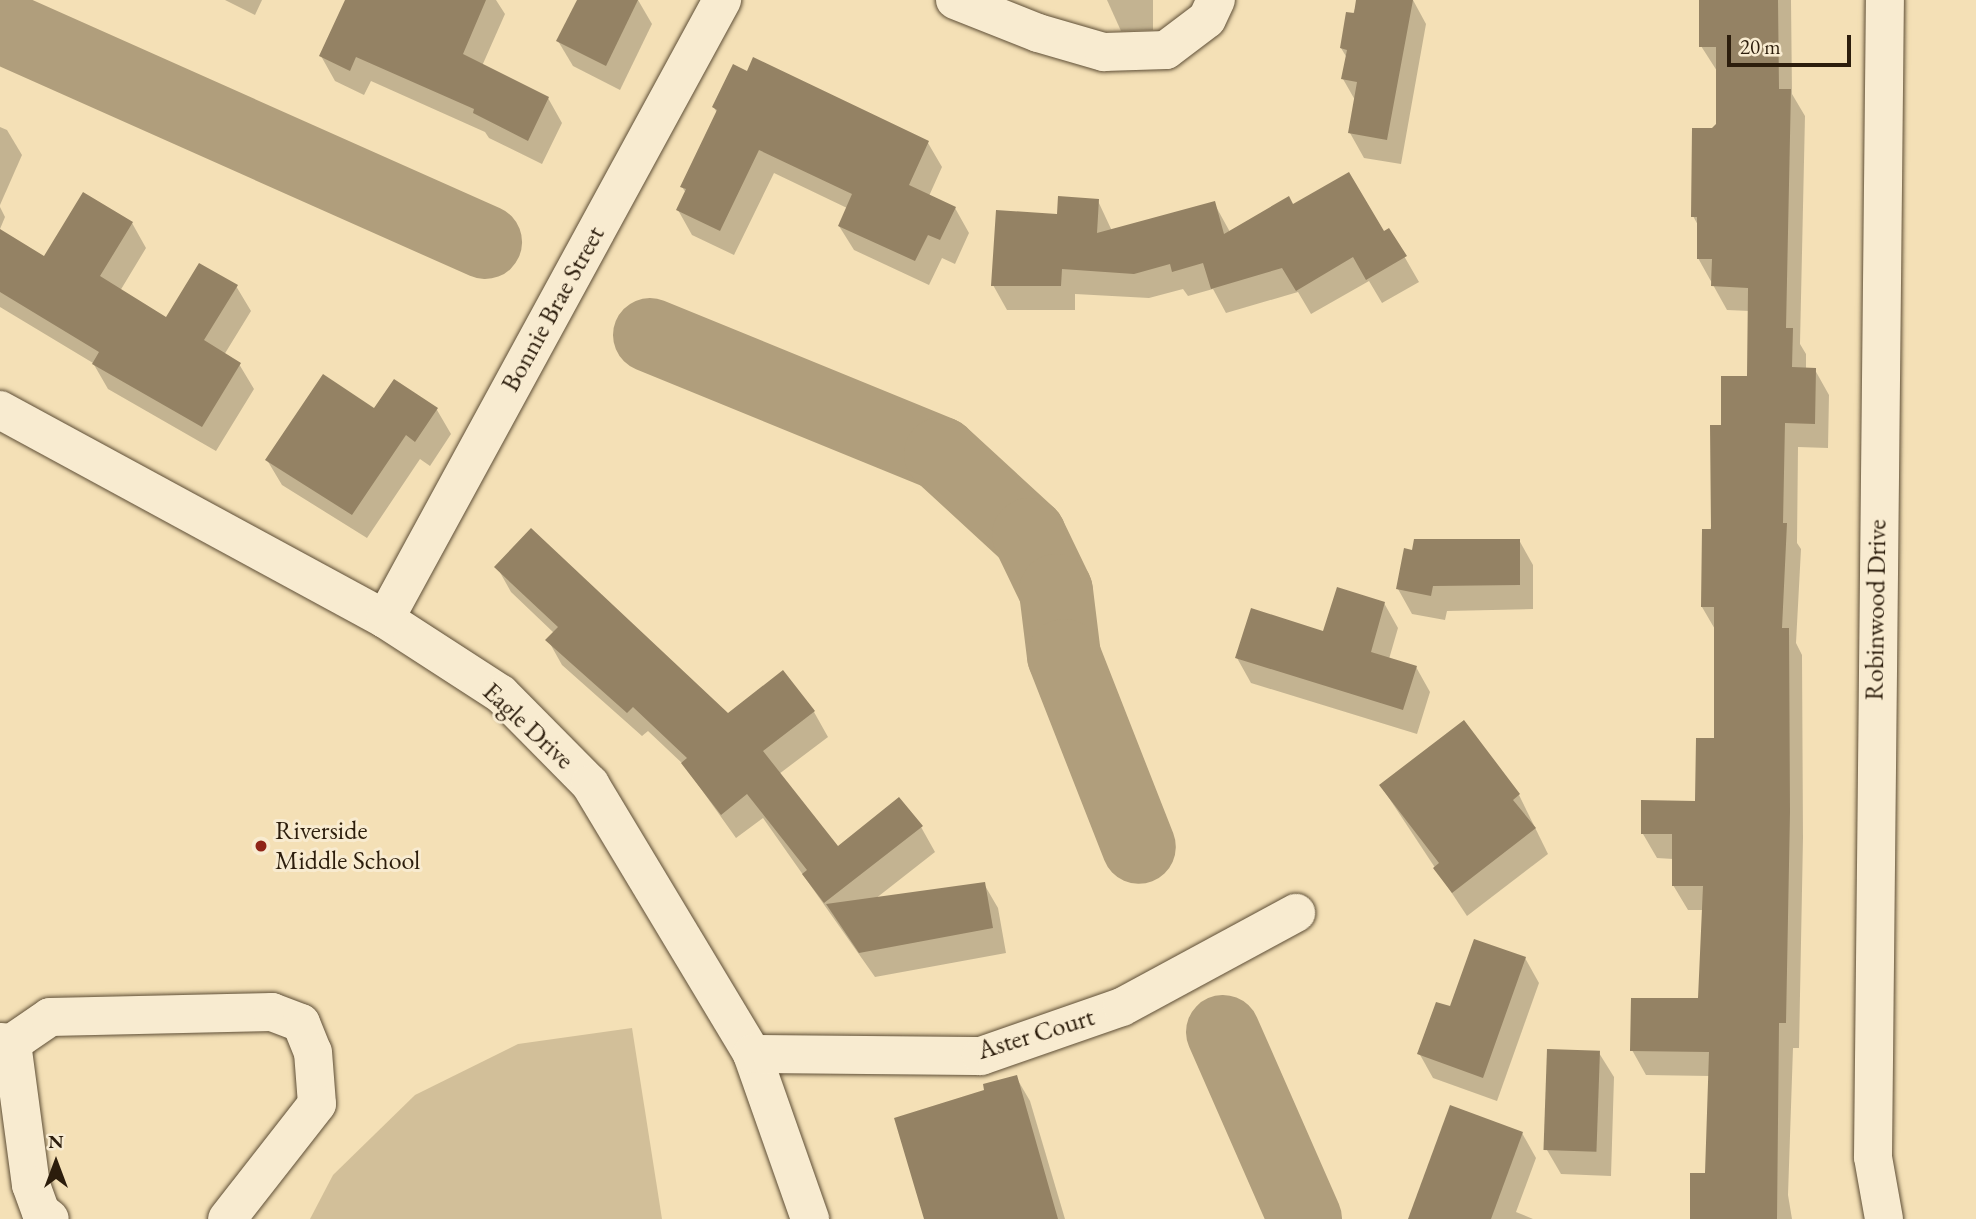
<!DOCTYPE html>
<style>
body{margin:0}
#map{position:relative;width:1976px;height:1219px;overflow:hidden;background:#f4e0b6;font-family:"EB Garamond",serif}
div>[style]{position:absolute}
.green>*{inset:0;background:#d2bf99}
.shadow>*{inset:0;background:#0003}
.river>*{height:74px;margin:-37px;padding:0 37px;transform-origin:37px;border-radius:37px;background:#b09e7c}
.building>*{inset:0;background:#948264;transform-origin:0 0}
.roads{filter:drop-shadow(0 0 2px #5e4e36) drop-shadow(0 0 2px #5e4e36)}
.minor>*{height:38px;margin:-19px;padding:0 19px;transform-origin:19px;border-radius:19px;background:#f8ebd0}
.dots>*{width:19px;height:19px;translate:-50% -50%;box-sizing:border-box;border:4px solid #f8ebd0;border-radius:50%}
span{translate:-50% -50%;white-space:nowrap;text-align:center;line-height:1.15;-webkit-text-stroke:6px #f8ebd0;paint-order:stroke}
.street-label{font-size:26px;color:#2c1d0c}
.poi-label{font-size:26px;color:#2c1d0c}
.left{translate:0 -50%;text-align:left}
.north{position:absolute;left:21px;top:1128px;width:70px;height:70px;-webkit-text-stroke:5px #f8ebd0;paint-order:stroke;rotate:0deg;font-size:19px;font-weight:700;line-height:28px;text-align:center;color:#2c1d0c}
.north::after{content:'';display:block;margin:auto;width:24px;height:32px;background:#2c1d0c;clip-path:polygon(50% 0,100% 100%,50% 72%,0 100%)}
.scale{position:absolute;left:1727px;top:35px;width:124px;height:32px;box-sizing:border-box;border:4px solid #2c1d0c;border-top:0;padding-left:9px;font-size:21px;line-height:24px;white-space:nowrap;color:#2c1d0c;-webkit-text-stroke:5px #f8ebd0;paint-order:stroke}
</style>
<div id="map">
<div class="green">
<i style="clip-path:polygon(632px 1028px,662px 1219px,310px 1219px,333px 1175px,415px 1095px,518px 1044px)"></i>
</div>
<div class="shadow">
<i style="clip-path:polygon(225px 0,262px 0,255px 15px)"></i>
<i style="clip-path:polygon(347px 0,496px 0,505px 14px,482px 66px,548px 98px,562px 123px,542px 164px,489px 138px,485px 132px,371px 81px,364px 95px,335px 81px,321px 56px)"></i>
<i style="clip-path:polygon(579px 0,638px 0,652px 24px,620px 90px,573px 66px,558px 41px)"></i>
<i style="clip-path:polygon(1107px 0,1153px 0,1153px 30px,1121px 31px)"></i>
<i style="clip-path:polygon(1358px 0,1413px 0,1426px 24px,1401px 164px,1364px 158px,1350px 133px,1355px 100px,1343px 79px,1347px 58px,1341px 48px)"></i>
<i style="clip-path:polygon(1701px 0,1791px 0,1792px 94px,1805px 116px,1800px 344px,1806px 354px,1806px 370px,1815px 370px,1829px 395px,1828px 448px,1798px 447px,1797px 543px,1801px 549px,1796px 643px,1802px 655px,1803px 838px,1799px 1048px,1793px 1048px,1788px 1195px,1792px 1219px,1690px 1219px,1691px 1174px,1707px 1174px,1710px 1076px,1646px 1075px,1632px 1050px,1700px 1000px,1705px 910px,1688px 910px,1673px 885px,1673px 859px,1657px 858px,1643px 834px,1697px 802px,1716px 740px,1716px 631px,1702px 607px,1722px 427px,1749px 378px,1750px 311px,1727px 310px,1698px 258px,1699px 227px,1693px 216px,1717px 124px,1717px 71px,1701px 46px)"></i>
<i style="clip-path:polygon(714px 107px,928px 143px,942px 167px,929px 196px,955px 208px,969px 233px,955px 264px,942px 258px,929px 285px,854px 250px,839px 226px,847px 208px,774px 173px,734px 255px,692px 235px,678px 210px,686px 193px,682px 187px,717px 113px)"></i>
<i style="clip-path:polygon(0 127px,7px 130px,22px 155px,0 205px)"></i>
<i style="clip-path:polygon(1098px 201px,1112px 231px,1214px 203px,1230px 232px,1293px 206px,1383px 234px,1389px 230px,1419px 282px,1382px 303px,1369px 281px,1311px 314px,1298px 292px,1226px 313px,1213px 289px,1188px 296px,1183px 289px,1149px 298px,1075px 294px,1075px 310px,1007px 310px,993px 285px,1059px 216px)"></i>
<i style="clip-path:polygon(0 207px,5px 217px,0 229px)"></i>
<i style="clip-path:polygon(132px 223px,146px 248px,120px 291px,166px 320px,236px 286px,251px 311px,224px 355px,239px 364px,254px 389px,216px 451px,108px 389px,93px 363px,0 307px,0 231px,45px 259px)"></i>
<i style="clip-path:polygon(437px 410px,451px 434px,430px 466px,420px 459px,367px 538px,282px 485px,267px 460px,375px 411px)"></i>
<i style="clip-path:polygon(1519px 540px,1533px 565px,1533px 609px,1447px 611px,1445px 620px,1412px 614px,1398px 589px,1413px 552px)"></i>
<i style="clip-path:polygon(497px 567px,728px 715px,814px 712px,828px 737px,779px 774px,837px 848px,921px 827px,935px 852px,875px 899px,984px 884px,998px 908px,1006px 953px,875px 977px,763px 818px,736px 838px,684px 765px,648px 731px,642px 736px,562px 665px,548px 640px,554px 633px,511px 592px)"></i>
<i style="clip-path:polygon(1384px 603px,1398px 628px,1389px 659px,1416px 667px,1430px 692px,1417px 734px,1251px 683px,1237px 658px,1324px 633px)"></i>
<i style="clip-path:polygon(1381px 786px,1519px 795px,1548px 854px,1467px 916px)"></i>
<i style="clip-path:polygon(1525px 958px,1539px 983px,1497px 1101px,1433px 1078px,1419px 1053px,1451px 1009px)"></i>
<i style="clip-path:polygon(1599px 1053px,1614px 1077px,1611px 1176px,1561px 1174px,1547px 1150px)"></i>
<i style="clip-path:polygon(1016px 1077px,1030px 1101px,1065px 1219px,926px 1219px,987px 1091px)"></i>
<i style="clip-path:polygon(1522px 1133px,1536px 1158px,1516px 1212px,1533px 1219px,1410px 1219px)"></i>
</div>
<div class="river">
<i style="left:0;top:26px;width:531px;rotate:24.01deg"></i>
<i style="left:650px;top:335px;width:314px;rotate:22.2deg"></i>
<i style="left:941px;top:454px;width:120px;rotate:42.6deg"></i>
<i style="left:1029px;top:535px;width:62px;rotate:64.3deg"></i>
<i style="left:1056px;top:591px;width:65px;rotate:83deg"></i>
<i style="left:1064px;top:656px;width:205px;rotate:68.6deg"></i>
<i style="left:1223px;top:1032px;width:204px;rotate:66.3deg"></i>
</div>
<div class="building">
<i style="clip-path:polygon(345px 0,486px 0,463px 54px,549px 97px,528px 141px,473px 113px,474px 109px,356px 57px,350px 71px,319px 56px)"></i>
<i style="clip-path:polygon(577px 0,638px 0,606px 66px,556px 41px)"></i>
<i style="clip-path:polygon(1356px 0,1413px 0,1387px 140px,1348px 133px,1357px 82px,1341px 79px,1347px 50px,1340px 48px,1346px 12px,1354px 13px)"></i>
<i style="clip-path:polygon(1699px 0,1778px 0,1779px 89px,1791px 89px,1786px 328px,1793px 328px,1792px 367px,1816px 368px,1815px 424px,1785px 423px,1783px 523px,1787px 523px,1782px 628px,1789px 628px,1790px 812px,1786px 1023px,1779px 1023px,1777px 1219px,1690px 1219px,1690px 1173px,1705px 1173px,1709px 1052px,1630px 1051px,1631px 998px,1698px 998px,1703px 886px,1672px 886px,1672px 834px,1641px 834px,1641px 800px,1695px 801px,1696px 738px,1714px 738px,1714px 607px,1701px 607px,1702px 529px,1711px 529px,1710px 425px,1721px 425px,1721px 376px,1747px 376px,1748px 288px,1711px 286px,1712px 259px,1697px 259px,1697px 217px,1691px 217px,1692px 128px,1712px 128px,1716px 124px,1716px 47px,1699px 47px)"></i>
<i style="clip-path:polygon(753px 57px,929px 141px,909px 185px,956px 207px,940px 240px,928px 235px,915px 261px,838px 226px,852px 194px,759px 150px,720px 231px,676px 210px,686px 189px,680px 187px,717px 110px,712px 107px,733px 64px,747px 71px)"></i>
<i style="clip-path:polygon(1349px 172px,1384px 231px,1389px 228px,1407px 256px,1366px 280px,1353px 257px,1296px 291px,1282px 268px,1211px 289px,1203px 263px,1172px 272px,1170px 264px,1134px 274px,1062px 269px,1061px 286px,991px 286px,996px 210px,1057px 214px,1058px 196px,1099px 199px,1097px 233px,1215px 201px,1224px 234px,1289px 196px,1293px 204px)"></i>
<i style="clip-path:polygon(83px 192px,133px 222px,100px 276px,166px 317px,199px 263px,238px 285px,204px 340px,241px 363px,202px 427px,92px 364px,99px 352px,0 292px,0 229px,44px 256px)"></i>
<i style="clip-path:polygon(323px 374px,374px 408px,394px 379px,438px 408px,415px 442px,406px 435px,352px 515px,265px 460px)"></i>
<i style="clip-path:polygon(531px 528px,728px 713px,783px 670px,815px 711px,763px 751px,838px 846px,899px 797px,923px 826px,824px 903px,802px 874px,807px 870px,747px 794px,721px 815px,681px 763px,687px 758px,633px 707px,627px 713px,545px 640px,558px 627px,494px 567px)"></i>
<i style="clip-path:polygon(1414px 539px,1520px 539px,1520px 585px,1433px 586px,1431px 596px,1396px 589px,1404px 548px,1412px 550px)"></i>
<i style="clip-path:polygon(1337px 587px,1385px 602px,1371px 652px,1417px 666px,1403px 710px,1235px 658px,1251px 608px,1323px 631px)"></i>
<i style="clip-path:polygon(1464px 720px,1520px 794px,1513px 800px,1536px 828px,1452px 893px,1433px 868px,1439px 863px,1379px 785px)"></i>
<i style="clip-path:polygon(985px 882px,993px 928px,859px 953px,826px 904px)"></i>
<i style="clip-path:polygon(1474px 939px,1526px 957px,1483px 1078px,1417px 1054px,1436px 1002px,1450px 1006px)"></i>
<i style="left:1547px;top:1049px;width:53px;height:101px;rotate:2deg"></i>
<i style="clip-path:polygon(1017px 1075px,1058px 1219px,924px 1219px,894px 1118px,984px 1090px,983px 1084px)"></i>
<i style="clip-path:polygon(1450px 1105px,1523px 1132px,1491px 1219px,1408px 1219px)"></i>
</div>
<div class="roads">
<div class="minor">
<i style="left:955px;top:0;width:89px;rotate:21.7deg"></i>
<i style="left:1038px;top:33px;width:69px;rotate:16.1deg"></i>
<i style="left:1104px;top:52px;width:62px;rotate:-1.8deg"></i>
<i style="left:1166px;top:50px;width:51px;rotate:-37.1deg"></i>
<i style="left:1207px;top:19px;width:21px;rotate:-65deg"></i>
<i style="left:0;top:410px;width:438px;rotate:28.5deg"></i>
<i style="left:385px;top:619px;width:138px;rotate:32.9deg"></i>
<i style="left:501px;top:694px;width:127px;rotate:45.3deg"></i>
<i style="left:590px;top:784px;width:315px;rotate:59deg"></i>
<i style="left:752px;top:1054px;width:175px;rotate:70.6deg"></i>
<i style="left:385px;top:619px;width:705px;rotate:-61.43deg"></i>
<i style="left:0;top:1042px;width:12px;rotate:5deg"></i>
<i style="left:12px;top:1043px;width:46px;rotate:-34.4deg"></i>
<i style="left:50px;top:1017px;width:222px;rotate:-1.3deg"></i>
<i style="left:272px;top:1012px;width:31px;rotate:21deg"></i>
<i style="left:301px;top:1023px;width:31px;rotate:68deg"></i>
<i style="left:313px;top:1052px;width:52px;rotate:85.6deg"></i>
<i style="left:317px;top:1104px;width:146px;rotate:128deg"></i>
<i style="left:12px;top:1043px;width:143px;rotate:82.4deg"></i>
<i style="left:31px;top:1185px;width:29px;rotate:70deg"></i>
<i style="left:41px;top:1212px;width:11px;rotate:38deg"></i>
<i style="left:752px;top:1054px;width:229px;rotate:0.5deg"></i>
<i style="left:981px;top:1056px;width:149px;rotate:-19.2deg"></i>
<i style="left:1122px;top:1007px;width:198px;rotate:-28.4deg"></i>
<i style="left:1884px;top:1219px;width:63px;rotate:-100.1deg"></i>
<i style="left:1873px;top:1157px;width:1157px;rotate:-89.41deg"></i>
</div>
</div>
<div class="dots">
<i style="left:261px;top:846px;background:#8f2418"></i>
</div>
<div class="street-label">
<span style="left:553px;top:309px;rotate:-61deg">Bonnie Brae Street</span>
<span style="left:1876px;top:610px;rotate:-89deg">Robinwood Drive</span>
<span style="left:528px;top:726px;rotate:43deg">Eagle Drive</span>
<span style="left:1036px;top:1034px;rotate:-17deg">Aster Court</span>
</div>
<div class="poi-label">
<span class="left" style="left:275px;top:846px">Riverside<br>Middle School</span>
</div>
<div class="north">N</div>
<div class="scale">20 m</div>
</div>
